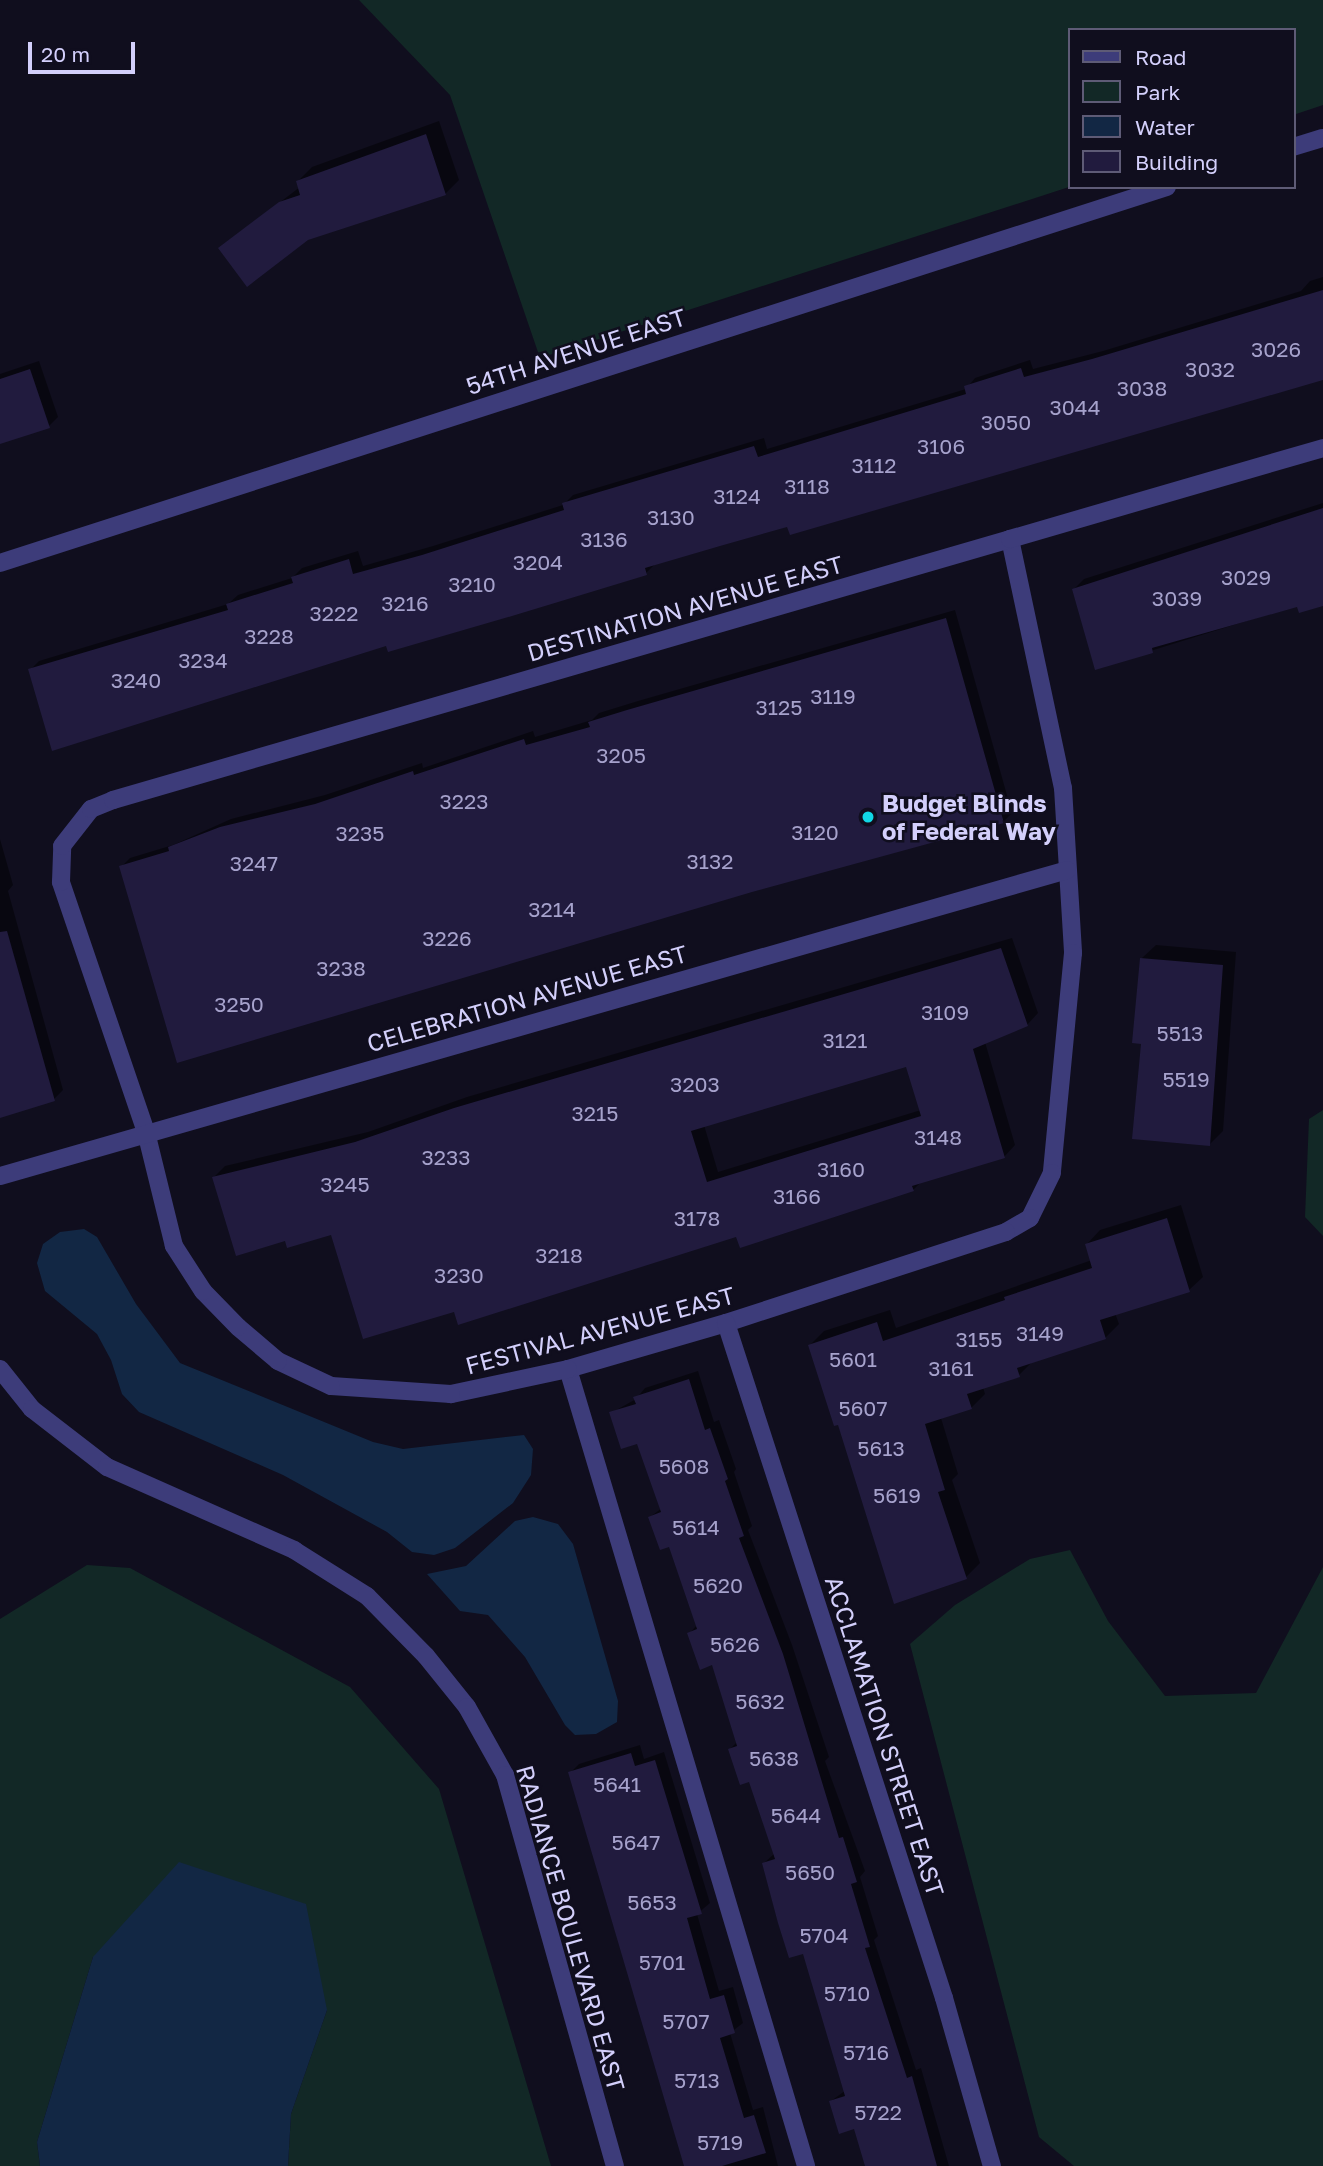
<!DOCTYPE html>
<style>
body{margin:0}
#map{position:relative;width:1323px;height:2166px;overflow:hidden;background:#100e1e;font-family:"Golos Text",sans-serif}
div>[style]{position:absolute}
.green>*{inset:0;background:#122826}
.water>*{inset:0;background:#122744}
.shadow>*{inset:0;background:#0007}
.building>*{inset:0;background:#211b3e}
.service>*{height:18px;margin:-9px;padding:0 9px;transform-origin:9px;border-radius:9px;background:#3d3c7a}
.minor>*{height:18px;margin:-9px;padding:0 9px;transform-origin:9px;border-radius:9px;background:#3d3c7a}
.dots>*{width:19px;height:19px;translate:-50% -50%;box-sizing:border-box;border:4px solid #100e1e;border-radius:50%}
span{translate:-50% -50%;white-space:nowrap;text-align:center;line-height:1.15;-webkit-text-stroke:5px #100e1e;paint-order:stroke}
.number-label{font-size:21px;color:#a6a2cc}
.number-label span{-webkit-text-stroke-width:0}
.street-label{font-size:24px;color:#d3cffb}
.poi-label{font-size:24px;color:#d3cffb;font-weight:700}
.left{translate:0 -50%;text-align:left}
.legend{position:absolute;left:1068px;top:28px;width:228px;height:161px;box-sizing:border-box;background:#100e1e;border:2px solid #5e5b76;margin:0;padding:9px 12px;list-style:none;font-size:21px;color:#d3cffb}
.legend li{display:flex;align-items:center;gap:14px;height:35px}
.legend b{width:35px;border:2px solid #5e5b76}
.scale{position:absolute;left:28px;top:42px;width:107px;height:32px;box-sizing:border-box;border:4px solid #d3cffb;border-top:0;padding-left:9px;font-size:21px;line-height:24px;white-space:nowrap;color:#d3cffb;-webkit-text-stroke:5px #100e1e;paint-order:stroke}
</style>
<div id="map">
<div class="green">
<i style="clip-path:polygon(359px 0,1323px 0,1323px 105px,1293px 115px,1293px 30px,1069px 30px,1069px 187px,540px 358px,450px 95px)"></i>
<i style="clip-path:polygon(1323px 1110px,1323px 1236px,1305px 1217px,1309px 1119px)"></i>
<i style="clip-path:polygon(1070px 1550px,1108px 1621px,1165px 1696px,1256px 1693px,1323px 1567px,1323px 2166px,1074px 2166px,1039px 2137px,910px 1644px,955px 1605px,1030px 1559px)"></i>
<i style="clip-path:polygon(87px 1565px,130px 1568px,350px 1687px,439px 1789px,551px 2166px,288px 2166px,291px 2114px,327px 2010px,93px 1957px,37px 2142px,40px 2166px,0 2166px,0 1619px)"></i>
</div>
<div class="water">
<i style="clip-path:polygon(84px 1229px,97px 1237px,136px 1304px,180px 1363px,373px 1442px,403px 1449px,524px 1435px,533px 1449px,531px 1475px,513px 1503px,455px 1548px,434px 1555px,412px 1552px,387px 1532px,283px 1475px,139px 1412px,122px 1394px,111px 1360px,97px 1334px,45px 1291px,37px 1263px,43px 1244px,60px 1232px)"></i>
<i style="clip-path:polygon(533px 1517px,558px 1524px,573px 1544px,618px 1701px,617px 1722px,596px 1734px,575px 1735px,565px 1725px,525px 1657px,488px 1615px,460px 1611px,427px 1574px,466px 1566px,515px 1521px)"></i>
<i style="clip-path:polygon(179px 1862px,306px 1904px,327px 2010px,291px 2114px,288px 2166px,40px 2166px,37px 2142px,93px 1957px)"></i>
</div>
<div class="shadow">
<i style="clip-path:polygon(439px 121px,459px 180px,445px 194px,220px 248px,300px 187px,298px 181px,312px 167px)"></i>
<i style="clip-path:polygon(1323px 277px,1323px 373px,788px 525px,655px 564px,646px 573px,387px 644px,30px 670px,39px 661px,228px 604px,238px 595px,292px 578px,302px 568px,358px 551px,363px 566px,433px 546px,563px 505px,573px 495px,764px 438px,767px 449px,966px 389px,975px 378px,1030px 360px,1033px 369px,1103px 351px,1301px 291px,1310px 281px)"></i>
<i style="clip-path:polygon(39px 361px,58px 417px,49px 426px,0 431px,0 374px)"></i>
<i style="clip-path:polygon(1323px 503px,1323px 604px,1298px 605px,1096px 668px,1074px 589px,1084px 579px)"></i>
<i style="clip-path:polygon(955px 610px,1012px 813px,1003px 822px,121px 867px,130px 858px,173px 845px,231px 819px,325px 795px,422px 763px,423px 768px,533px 731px,535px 737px,592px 720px,599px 713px,638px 701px)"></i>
<i style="clip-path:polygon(0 839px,13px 885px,8px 891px,63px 1090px,54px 1099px,0 1116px)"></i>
<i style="clip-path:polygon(evenodd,1012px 938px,1038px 1013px,1027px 1025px,985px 1042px,1015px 1145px,1004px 1157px,922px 1181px,913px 1190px,455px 1309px,332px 1233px,286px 1239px,214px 1177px,225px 1166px,368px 1132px,467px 1097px,1012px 938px,908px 1065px,921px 1110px,718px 1172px,704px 1125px,908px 1065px)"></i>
<i style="clip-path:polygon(1156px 945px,1236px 952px,1223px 1131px,1209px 1145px,1143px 1042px,1142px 958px)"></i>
<i style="clip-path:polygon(1181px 1205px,1203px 1277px,1189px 1290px,1115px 1313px,1119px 1324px,1105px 1338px,1033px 1361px,1019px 1375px,983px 1387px,985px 1394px,971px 1408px,941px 1418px,958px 1474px,952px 1480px,980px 1563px,966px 1577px,895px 1602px,839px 1422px,810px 1345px,824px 1331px,890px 1310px,896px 1328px,1092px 1260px,1087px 1244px,1100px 1230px)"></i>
<i style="clip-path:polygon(698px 1371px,714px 1422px,719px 1420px,736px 1469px,734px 1472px,752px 1526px,748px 1530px,792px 1645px,829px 1757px,825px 1761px,865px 1871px,860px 1877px,878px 1936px,874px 1940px,916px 2070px,921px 2068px,949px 2166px,867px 2166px,855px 2127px,831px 2101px,846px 2090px,805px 1952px,764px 1863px,774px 1854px,750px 1780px,730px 1749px,737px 1742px,714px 1663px,689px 1634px,697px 1625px,670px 1545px,650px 1517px,662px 1508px,638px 1442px,611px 1413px,636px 1399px,645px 1388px)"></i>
<i style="clip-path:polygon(640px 1745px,644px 1759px,664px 1752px,710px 1903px,697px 1914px,719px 1991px,733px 1987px,743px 2023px,730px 2033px,753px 2110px,763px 2107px,778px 2166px,685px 2166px,570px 1773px,579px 1764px)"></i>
</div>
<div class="building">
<i style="clip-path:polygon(426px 134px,446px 195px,308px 240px,247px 287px,218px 248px,279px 202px,300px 195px,296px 181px)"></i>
<i style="clip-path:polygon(1323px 290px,1323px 380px,790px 535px,787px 527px,720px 546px,645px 568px,647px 575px,512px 616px,388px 652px,386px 646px,52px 751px,28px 669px,228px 610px,226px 604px,293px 583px,291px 577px,349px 559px,353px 574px,422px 555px,564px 510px,562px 503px,754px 446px,758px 457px,966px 394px,964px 386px,1021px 368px,1024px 377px,1092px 359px)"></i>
<i style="clip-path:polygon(30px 369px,50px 428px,0 444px,0 379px)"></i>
<i style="clip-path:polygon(1323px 508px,1323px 606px,1299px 613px,1297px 607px,1152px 648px,1153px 653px,1095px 670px,1072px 589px)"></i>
<i style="clip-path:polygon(946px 618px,1004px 823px,752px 892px,177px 1063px,119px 866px,169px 851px,168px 847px,220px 827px,315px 804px,413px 771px,414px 775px,524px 739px,526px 745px,590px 727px,588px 722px,627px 710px)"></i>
<i style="clip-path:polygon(7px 931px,55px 1101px,0 1118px,0 932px)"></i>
<i style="clip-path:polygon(evenodd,1001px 948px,1028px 1026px,973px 1049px,1005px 1158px,912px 1186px,914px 1191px,740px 1248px,736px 1237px,458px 1325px,454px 1312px,363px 1339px,331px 1235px,287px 1248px,285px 1241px,236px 1256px,212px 1177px,355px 1142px,454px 1108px,1001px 948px,906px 1067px,921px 1116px,707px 1182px,691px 1131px,906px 1067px)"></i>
<i style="clip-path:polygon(1140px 958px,1223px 965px,1210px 1146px,1132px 1139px,1141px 1044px,1132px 1043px)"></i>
<i style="clip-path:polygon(1167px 1218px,1190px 1292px,1100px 1320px,1106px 1339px,1017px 1368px,1020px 1377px,967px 1394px,972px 1409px,925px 1424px,945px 1490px,938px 1492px,967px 1579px,894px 1604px,838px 1425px,834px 1426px,808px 1345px,877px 1322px,883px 1341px,1005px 1300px,1004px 1297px,1092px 1268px,1085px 1244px)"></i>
<i style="clip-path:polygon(689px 1379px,705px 1430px,710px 1428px,728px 1479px,725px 1481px,744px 1536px,739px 1538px,783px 1654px,839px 1838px,843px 1837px,857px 1882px,851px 1884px,870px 1947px,865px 1948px,907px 2078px,912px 2076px,937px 2166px,865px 2166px,854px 2129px,839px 2134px,829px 2101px,845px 2096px,803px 1954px,789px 1958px,778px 1923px,762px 1863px,775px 1859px,749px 1782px,740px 1785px,728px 1749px,737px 1746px,712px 1665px,700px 1670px,687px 1633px,697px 1629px,669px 1547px,660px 1550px,648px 1517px,661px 1512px,637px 1444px,621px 1449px,609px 1412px,636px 1404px,633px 1397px)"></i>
<i style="clip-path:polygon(631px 1753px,635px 1766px,655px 1760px,702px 1914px,687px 1918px,710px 1999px,724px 1995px,735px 2033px,720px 2038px,744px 2118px,754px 2115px,766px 2153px,722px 2166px,684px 2166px,568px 1772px)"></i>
</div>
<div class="service">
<i style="left:568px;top:1369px;width:832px;rotate:73.37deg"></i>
</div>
<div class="minor">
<i style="left:1293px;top:147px;width:31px;rotate:-17deg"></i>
<i style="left:1010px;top:539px;width:255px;rotate:78deg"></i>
<i style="left:1063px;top:788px;width:165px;rotate:86.5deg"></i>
<i style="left:1073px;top:953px;width:221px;rotate:95.5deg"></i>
<i style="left:1052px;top:1173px;width:50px;rotate:116.1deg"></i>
<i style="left:1030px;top:1218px;width:28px;rotate:150deg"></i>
<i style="left:1006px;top:1232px;width:294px;rotate:162deg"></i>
<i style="left:726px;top:1323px;width:165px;rotate:163.8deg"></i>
<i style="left:568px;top:1369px;width:120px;rotate:167.9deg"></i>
<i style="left:451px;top:1394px;width:120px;rotate:-176.2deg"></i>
<i style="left:331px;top:1386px;width:59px;rotate:-154.7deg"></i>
<i style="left:278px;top:1361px;width:52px;rotate:-139.6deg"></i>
<i style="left:238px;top:1327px;width:50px;rotate:-134.2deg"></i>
<i style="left:203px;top:1291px;width:54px;rotate:-122.8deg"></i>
<i style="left:174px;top:1246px;width:117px;rotate:-103.8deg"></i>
<i style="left:146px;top:1132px;width:264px;rotate:-108.8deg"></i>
<i style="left:61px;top:882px;width:36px;rotate:-88deg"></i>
<i style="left:62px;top:846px;width:47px;rotate:-51.9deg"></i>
<i style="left:91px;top:809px;width:24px;rotate:-22deg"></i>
<i style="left:113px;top:800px;width:934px;rotate:-16.22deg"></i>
<i style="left:1010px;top:539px;width:326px;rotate:-16.2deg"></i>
<i style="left:0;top:563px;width:1226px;rotate:-17.86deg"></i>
<i style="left:0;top:1176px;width:1110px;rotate:-16deg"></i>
<i style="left:726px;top:1323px;width:709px;rotate:72.1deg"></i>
<i style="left:944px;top:1998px;width:175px;rotate:74.1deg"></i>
<i style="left:0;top:1369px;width:51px;rotate:51.3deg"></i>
<i style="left:32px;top:1409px;width:95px;rotate:37.7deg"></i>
<i style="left:107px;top:1467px;width:205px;rotate:23.9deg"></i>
<i style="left:294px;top:1550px;width:86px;rotate:32.2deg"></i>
<i style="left:367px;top:1596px;width:84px;rotate:45.5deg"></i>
<i style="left:426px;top:1656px;width:65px;rotate:51.2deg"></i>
<i style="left:467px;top:1707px;width:78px;rotate:60.8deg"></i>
<i style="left:505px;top:1775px;width:406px;rotate:74.3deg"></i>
</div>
<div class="dots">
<i style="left:868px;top:817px;background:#11d7e5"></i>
</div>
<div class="number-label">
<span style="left:1276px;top:349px">3026</span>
<span style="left:1210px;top:369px">3032</span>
<span style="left:1142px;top:388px">3038</span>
<span style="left:1075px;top:407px">3044</span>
<span style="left:1006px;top:422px">3050</span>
<span style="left:941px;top:446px">3106</span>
<span style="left:874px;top:465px">3112</span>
<span style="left:807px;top:486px">3118</span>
<span style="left:737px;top:496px">3124</span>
<span style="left:671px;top:517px">3130</span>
<span style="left:604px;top:539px">3136</span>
<span style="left:538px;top:562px">3204</span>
<span style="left:1246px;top:577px">3029</span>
<span style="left:472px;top:584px">3210</span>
<span style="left:1177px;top:598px">3039</span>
<span style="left:405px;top:603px">3216</span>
<span style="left:334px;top:613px">3222</span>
<span style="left:269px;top:636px">3228</span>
<span style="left:203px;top:660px">3234</span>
<span style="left:136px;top:680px">3240</span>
<span style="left:833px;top:696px">3119</span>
<span style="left:779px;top:707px">3125</span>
<span style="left:621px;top:755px">3205</span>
<span style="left:464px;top:801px">3223</span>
<span style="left:815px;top:832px">3120</span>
<span style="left:360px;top:833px">3235</span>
<span style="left:710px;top:861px">3132</span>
<span style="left:254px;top:863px">3247</span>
<span style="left:552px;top:909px">3214</span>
<span style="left:447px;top:938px">3226</span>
<span style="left:341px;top:968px">3238</span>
<span style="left:239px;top:1004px">3250</span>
<span style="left:945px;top:1012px">3109</span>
<span style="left:1180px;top:1033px">5513</span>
<span style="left:845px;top:1040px">3121</span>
<span style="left:1186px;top:1079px">5519</span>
<span style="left:695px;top:1084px">3203</span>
<span style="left:595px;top:1113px">3215</span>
<span style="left:938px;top:1137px">3148</span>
<span style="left:446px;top:1157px">3233</span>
<span style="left:841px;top:1169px">3160</span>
<span style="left:345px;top:1184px">3245</span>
<span style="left:797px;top:1196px">3166</span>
<span style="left:697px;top:1218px">3178</span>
<span style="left:559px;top:1255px">3218</span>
<span style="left:459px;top:1275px">3230</span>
<span style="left:1040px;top:1333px">3149</span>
<span style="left:979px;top:1339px">3155</span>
<span style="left:853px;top:1359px">5601</span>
<span style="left:951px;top:1368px">3161</span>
<span style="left:863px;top:1408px">5607</span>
<span style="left:881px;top:1448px">5613</span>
<span style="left:684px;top:1466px">5608</span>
<span style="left:897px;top:1495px">5619</span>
<span style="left:696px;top:1527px">5614</span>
<span style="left:718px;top:1585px">5620</span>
<span style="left:735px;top:1644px">5626</span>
<span style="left:760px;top:1701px">5632</span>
<span style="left:774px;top:1758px">5638</span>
<span style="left:617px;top:1784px">5641</span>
<span style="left:796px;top:1815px">5644</span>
<span style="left:636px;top:1842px">5647</span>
<span style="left:810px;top:1872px">5650</span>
<span style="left:652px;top:1902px">5653</span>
<span style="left:824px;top:1935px">5704</span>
<span style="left:662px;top:1962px">5701</span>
<span style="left:847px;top:1993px">5710</span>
<span style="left:686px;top:2021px">5707</span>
<span style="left:866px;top:2052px">5716</span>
<span style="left:697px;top:2080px">5713</span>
<span style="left:878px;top:2112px">5722</span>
<span style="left:720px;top:2142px">5719</span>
</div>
<div class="street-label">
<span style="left:576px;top:351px;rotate:-18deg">54TH AVENUE EAST</span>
<span style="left:685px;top:608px;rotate:-16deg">DESTINATION AVENUE EAST</span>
<span style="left:527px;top:998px;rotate:-16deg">CELEBRATION AVENUE EAST</span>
<span style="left:600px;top:1330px;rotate:-15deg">FESTIVAL AVENUE EAST</span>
<span style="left:885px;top:1736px;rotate:72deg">ACCLAMATION STREET EAST</span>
<span style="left:571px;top:1928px;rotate:74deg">RADIANCE BOULEVARD EAST</span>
</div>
<div class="poi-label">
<span class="left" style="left:882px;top:817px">Budget Blinds<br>of Federal Way</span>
</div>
<ul class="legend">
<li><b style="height:9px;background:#3d3c7a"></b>Road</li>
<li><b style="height:19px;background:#122826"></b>Park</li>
<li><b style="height:19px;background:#122744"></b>Water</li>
<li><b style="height:19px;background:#211b3e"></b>Building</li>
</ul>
<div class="scale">20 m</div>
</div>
